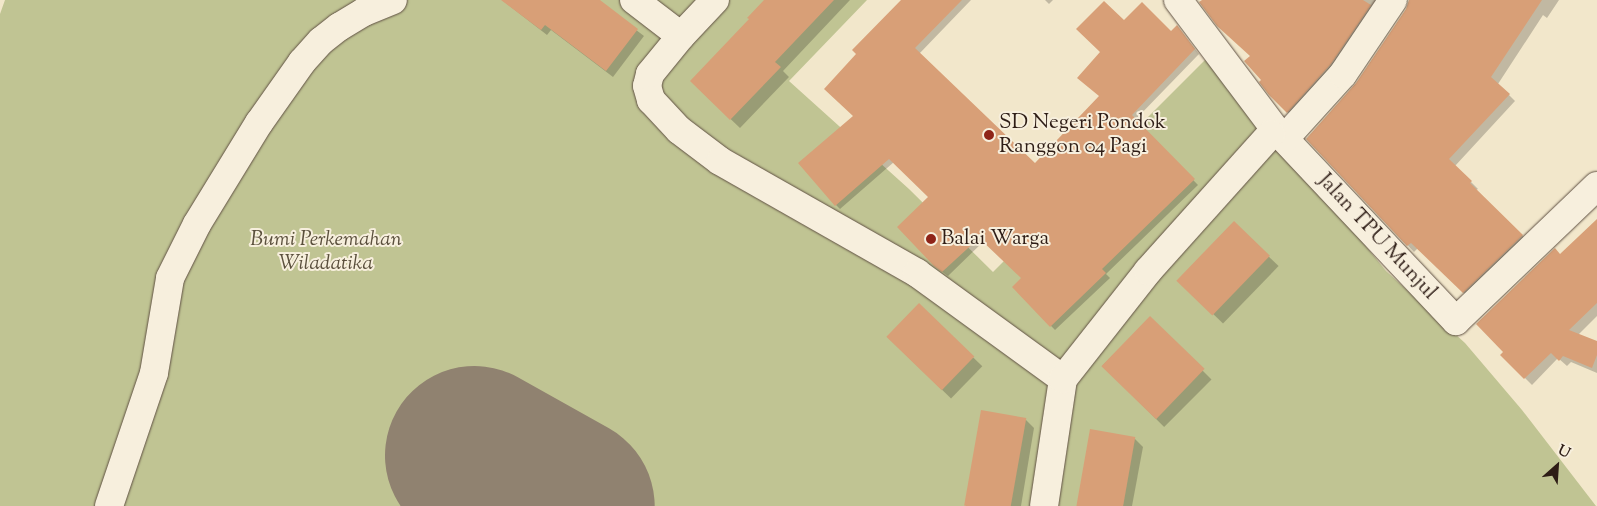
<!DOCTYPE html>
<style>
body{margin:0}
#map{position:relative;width:1597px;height:506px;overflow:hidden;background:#f2e7cb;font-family:"Sorts Mill Goudy",serif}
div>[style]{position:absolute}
.green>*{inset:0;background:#c0c493}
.shadow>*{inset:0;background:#0003;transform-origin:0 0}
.runway>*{height:179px;margin:-89.5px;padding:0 89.5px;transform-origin:89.5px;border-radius:89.5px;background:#908270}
.building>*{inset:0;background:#d89f77;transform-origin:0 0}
.roads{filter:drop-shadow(0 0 1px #5f5043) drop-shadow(0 0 1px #5f5043)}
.minor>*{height:28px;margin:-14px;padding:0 14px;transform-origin:14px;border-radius:14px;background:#f7efdd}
.dots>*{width:14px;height:14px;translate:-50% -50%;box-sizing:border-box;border:2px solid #f7efdd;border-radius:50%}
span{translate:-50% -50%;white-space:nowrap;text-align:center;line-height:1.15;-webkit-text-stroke:4px #f7efdd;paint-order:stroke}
.poi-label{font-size:21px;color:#2e1d16}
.left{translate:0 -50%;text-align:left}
.street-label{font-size:21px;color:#2e1d16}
.park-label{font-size:21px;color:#5a4f3c;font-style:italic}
.north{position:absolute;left:1532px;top:441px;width:50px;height:50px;-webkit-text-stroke:4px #f7efdd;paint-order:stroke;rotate:26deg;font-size:14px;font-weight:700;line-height:20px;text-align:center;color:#2e1d16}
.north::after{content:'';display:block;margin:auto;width:18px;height:22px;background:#2e1d16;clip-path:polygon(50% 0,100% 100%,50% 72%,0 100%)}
</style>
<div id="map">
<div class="green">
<i style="clip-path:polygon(5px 0,867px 0,789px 81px,909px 189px,993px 272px,1206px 59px,1304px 170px,1386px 271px,1465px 343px,1522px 410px,1596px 506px,0 506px,0 14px)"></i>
</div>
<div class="shadow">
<i style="clip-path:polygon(502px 0,597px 0,644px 36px,613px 77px,551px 30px,547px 35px)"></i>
<i style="clip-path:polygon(767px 0,850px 0,783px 71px,789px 77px,740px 128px,700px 90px)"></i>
<i style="clip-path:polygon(903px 0,971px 0,919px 54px,1035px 165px,1100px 96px,1102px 52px,1124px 22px,1171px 32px,1181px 31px,1199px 54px,1135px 120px,1198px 185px,1106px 274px,1110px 278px,1055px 330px,1014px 288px,1023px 279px,984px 241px,948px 276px,940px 270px,930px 197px,894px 162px,840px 209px,836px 205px,854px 116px)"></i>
<i style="clip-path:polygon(1045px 0,1053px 0,1049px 4px)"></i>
<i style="clip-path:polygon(1203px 0,1385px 0,1294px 118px,1270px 95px,1251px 56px)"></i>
<i style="clip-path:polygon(1410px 0,1559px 0,1547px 18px,1543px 15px,1498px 84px,1515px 101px,1455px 166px,1478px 189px,1476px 190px,1529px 242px,1470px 299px,1418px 248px,1414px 252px,1307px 139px,1357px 84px,1407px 9px)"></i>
<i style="clip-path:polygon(1597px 220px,1597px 316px,1578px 335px,1597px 343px,1597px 373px,1571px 362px,1567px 366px,1558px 358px,1532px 385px,1502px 355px,1560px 256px)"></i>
<i style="left:1234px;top:223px;width:62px;height:80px;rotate:44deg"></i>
<i style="left:919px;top:305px;width:88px;height:45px;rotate:44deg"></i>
<i style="left:1150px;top:318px;width:87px;height:67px;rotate:45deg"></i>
<i style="clip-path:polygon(1025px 419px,1034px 428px,1021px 506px,966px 506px)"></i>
<i style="clip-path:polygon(1134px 438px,1143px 447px,1132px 506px,1077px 506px)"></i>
</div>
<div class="runway">
<i style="left:474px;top:455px;width:104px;rotate:29.3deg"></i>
</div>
<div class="building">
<i style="clip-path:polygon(501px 0,600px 0,638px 29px,606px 71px,545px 25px,541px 30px)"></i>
<i style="clip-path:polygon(764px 0,834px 0,775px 62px,781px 67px,730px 120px,690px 81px,749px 19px,747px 18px)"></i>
<i style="clip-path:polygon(901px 0,962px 0,915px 48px,1035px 163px,1099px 96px,1077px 78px,1100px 52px,1076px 29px,1104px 1px,1124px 20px,1142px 2px,1171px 31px,1177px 25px,1195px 49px,1132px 115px,1195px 179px,1102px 269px,1106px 273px,1050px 327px,1012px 287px,1021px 278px,979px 238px,942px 272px,934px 266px,897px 227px,928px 197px,889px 159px,835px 206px,798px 163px,853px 116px,824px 89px,856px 54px,852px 50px)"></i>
<i style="clip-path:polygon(1202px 0,1363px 0,1371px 5px,1331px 64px,1287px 113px,1269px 95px,1259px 82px,1261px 80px,1244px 61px,1250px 56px,1217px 26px,1199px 2px)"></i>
<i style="clip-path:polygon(1409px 0,1542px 0,1491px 77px,1510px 94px,1449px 159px,1472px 181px,1470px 183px,1523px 235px,1463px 293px,1411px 243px,1407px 246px,1306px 139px,1356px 83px,1406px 9px)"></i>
<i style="clip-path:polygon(1597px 219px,1597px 303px,1569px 330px,1597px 341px,1597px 355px,1592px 368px,1563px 356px,1559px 361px,1551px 353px,1524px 379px,1500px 355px,1503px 352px,1476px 324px,1555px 248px,1560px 254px)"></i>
<i style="left:1234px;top:221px;width:50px;height:83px;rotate:44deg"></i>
<i style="left:919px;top:303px;width:77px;height:47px;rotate:44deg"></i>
<i style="left:1150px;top:316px;width:76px;height:70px;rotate:44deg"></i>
<i style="left:981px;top:410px;width:46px;height:97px;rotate:10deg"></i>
<i style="left:1090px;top:429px;width:46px;height:78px;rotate:10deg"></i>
</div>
<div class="roads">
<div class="minor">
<i style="left:634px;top:0;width:59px;rotate:37.5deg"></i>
<i style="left:715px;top:0;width:50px;rotate:133.4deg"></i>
<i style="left:681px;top:36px;width:49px;rotate:129.2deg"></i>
<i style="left:650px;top:74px;width:12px;rotate:104deg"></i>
<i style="left:647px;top:86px;width:15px;rotate:74deg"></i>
<i style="left:651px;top:100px;width:41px;rotate:47deg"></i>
<i style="left:679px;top:130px;width:51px;rotate:37.1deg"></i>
<i style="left:720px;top:161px;width:227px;rotate:29.6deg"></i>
<i style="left:917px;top:273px;width:180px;rotate:36deg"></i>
<i style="left:1063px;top:379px;width:128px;rotate:98.5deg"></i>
<i style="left:1178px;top:0;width:161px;rotate:53.1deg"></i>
<i style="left:1275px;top:129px;width:264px;rotate:46.7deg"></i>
<i style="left:1456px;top:321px;width:195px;rotate:-43.8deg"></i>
<i style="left:1285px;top:138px;width:86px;rotate:-47.8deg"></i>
<i style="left:1343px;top:74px;width:89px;rotate:-56deg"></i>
<i style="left:1063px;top:379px;width:137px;rotate:-51.8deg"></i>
<i style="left:1148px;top:271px;width:184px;rotate:-48.1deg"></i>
<i style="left:109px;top:506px;width:140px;rotate:-71.3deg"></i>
<i style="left:154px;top:373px;width:96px;rotate:-80.4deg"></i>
<i style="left:170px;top:278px;width:60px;rotate:-63.4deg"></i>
<i style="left:197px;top:224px;width:119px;rotate:-58.5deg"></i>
<i style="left:259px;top:123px;width:75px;rotate:-54.8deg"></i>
<i style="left:302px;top:62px;width:28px;rotate:-48deg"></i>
<i style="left:321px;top:41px;width:23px;rotate:-38deg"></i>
<i style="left:339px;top:27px;width:29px;rotate:-31deg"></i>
<i style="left:364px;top:12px;width:31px;rotate:-22deg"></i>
</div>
</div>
<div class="dots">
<i style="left:989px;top:135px;background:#8f2418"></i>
<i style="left:931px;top:239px;background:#8f2418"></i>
</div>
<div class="poi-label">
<span class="left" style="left:999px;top:135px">SD Negeri Pondok<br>Ranggon 04 Pagi</span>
<span class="left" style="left:941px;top:239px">Balai Warga</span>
</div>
<div class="street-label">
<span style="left:1377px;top:237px;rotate:47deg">Jalan TPU Munjul</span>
</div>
<div class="park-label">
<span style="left:326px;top:252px">Bumi Perkemahan<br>Wiladatika</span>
</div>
<div class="north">U</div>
</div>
